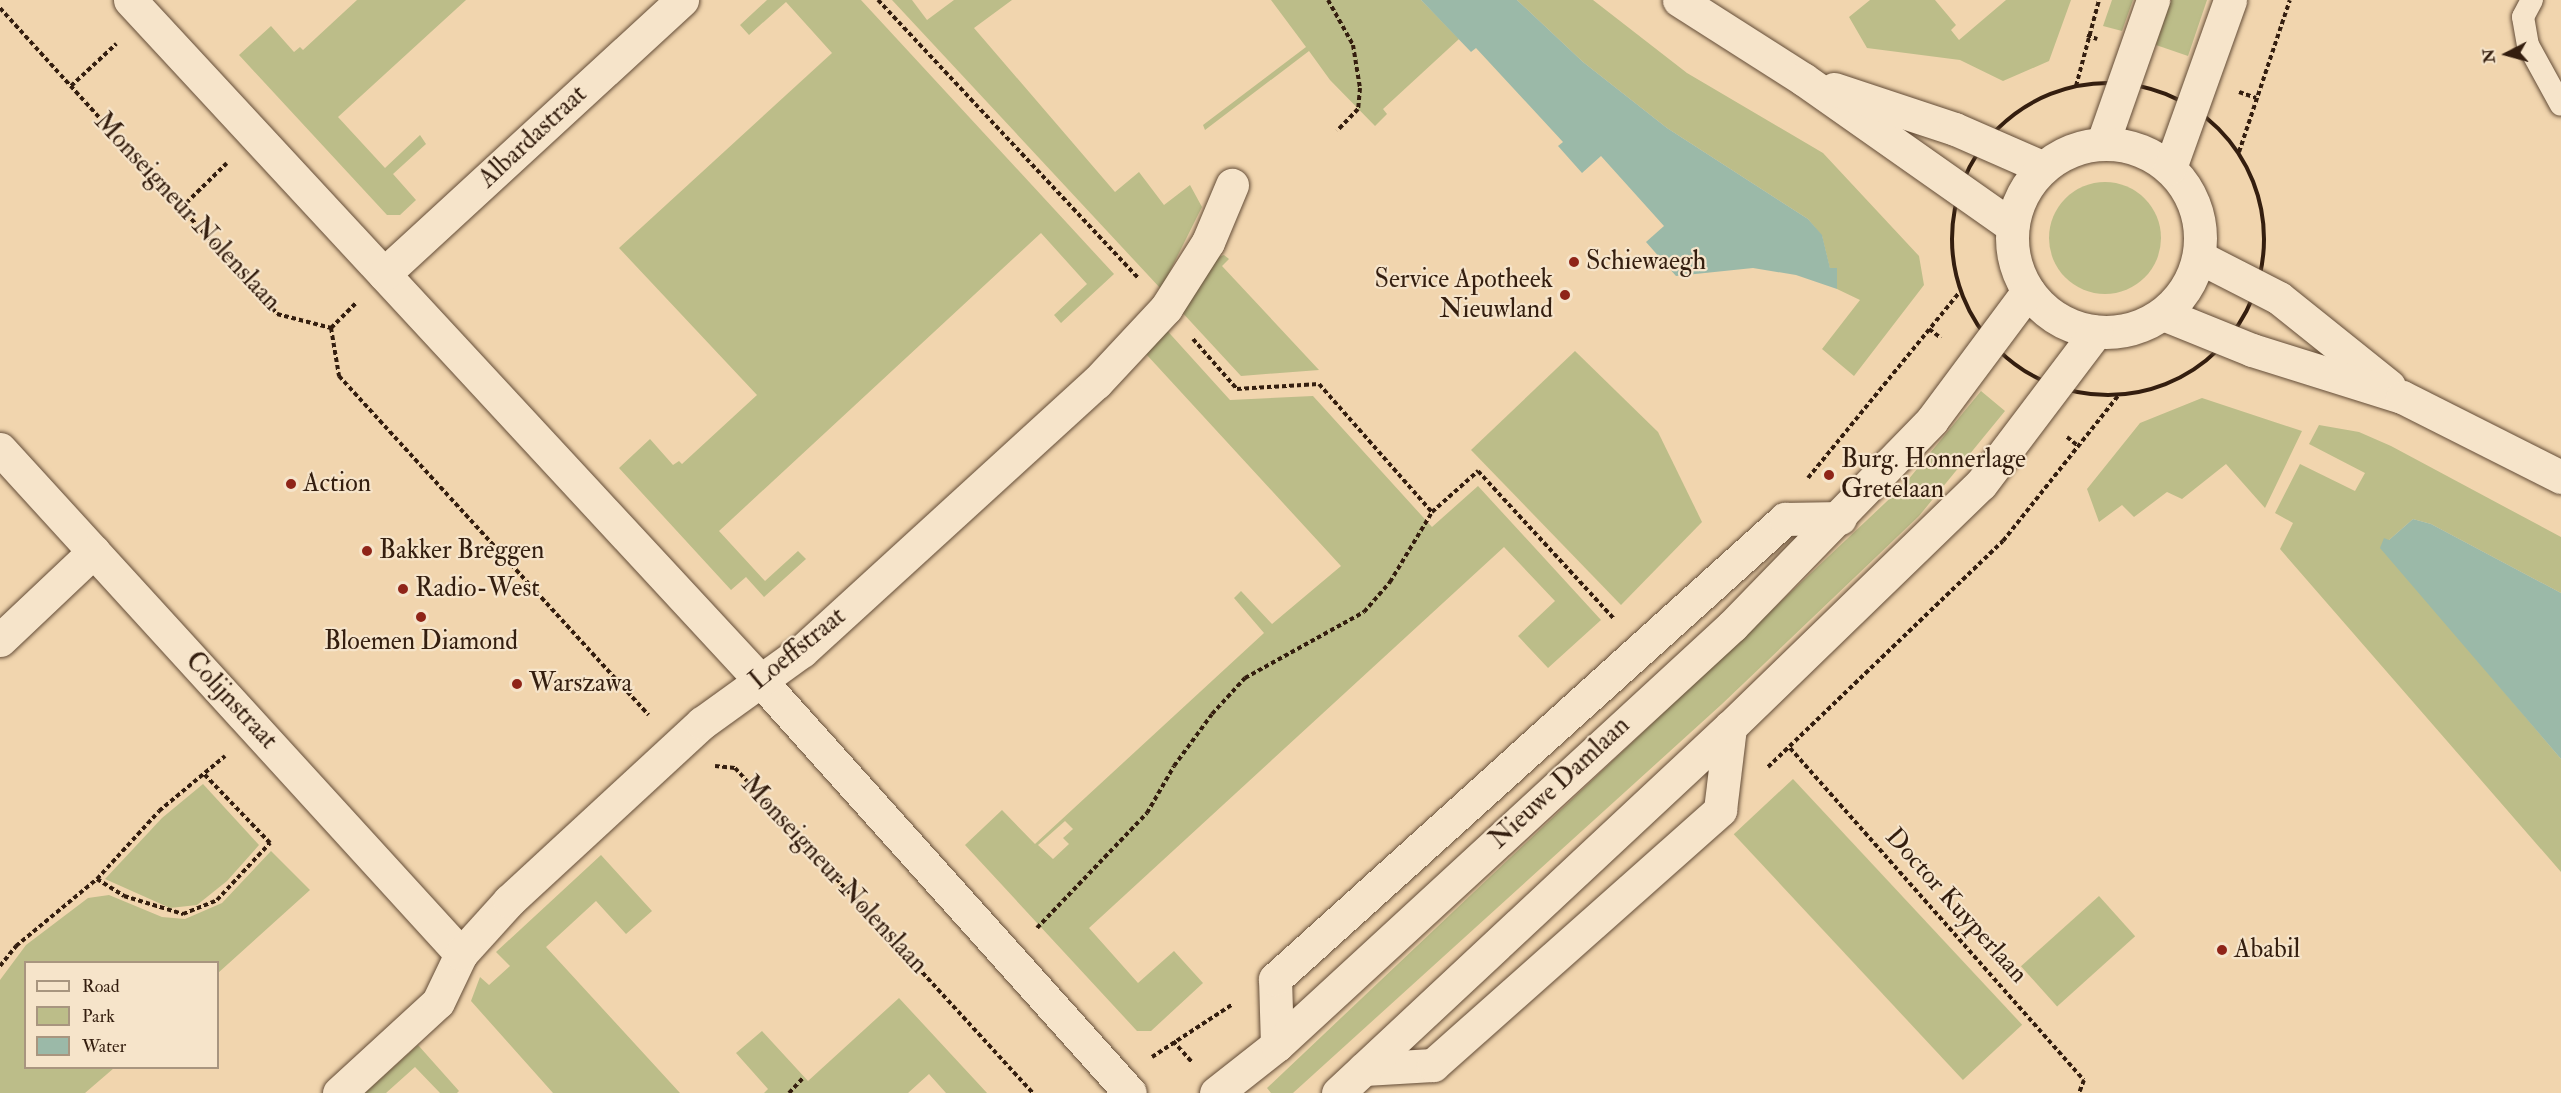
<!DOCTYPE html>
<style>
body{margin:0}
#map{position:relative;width:2561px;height:1093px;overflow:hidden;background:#f1d5ae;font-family:"IM FELL Double Pica",serif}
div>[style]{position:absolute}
.green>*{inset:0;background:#bcbd89;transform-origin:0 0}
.round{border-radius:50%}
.water>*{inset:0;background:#9bb9a8}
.path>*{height:4px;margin-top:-2px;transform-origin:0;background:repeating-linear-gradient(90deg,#341e0f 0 4.5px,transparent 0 7.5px)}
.path>.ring{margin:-2px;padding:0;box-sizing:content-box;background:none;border:4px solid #341e0f;border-radius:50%}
.roads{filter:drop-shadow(0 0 2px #634c37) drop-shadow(0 0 2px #634c37)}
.service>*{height:22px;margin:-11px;padding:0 11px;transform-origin:11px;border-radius:11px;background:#f6e4ca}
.minor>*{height:33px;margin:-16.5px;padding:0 16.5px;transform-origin:16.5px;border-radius:16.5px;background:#f6e4ca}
.tertiary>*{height:33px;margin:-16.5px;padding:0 16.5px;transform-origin:16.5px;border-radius:16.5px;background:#f6e4ca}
.tertiary>.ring{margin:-16.5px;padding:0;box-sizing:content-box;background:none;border:33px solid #f6e4ca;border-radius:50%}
.dots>*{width:16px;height:16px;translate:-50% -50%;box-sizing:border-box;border:3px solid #f6e4ca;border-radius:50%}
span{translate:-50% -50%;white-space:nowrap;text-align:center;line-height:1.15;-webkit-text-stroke:4.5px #f6e4ca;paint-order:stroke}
.street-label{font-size:26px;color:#341e0f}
.poi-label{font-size:26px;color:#341e0f}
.left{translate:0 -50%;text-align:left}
.right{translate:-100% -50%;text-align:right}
.legend{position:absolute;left:24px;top:961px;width:195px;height:108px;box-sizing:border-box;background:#f6e4ca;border:2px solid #a8957f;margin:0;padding:8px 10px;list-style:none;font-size:18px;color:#341e0f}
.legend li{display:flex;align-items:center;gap:12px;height:30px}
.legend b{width:30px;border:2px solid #a8957f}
.north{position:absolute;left:2477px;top:24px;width:60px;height:60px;-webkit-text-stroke:4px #f6e4ca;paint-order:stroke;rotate:264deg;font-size:16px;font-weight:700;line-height:24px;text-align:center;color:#341e0f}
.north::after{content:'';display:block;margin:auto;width:21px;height:27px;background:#341e0f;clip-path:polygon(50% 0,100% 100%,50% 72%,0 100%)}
</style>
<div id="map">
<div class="green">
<i style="clip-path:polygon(357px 0,466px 0,338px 117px,385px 168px,420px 135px,426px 144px,393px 174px,416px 200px,400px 215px,387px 215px,239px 55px,271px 26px,294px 52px,300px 47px,303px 50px)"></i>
<i style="clip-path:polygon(767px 0,861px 0,1114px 274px,1061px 323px,1054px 315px,1087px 284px,1041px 233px,719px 531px,765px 581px,798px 551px,806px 559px,764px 597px,746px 577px,731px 590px,619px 468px,650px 439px,673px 465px,679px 461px,682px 464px,757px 395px,619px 248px,832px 53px,786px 2px,749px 35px,740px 25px)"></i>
<i style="clip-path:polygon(892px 0,912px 0,927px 20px,954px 0,1012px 0,974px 28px,1115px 192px,1139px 172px,1164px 205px,1190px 185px,1202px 207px,1161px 289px)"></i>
<i style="clip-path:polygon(1271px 0,1421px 0,1459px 39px,1383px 109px,1387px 114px,1375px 126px,1330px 80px,1309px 51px,1205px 130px,1203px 125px,1306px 47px)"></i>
<i style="clip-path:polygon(1517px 0,1593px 0,1687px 73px,1823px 153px,1919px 256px,1924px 285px,1854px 376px,1822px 349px,1860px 300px,1837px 289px,1837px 268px,1830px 269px,1822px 236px,1808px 219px,1667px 128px,1583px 62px)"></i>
<i style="clip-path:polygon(1870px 0,1935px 0,1956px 25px,1951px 30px,1959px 40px,2006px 0,2071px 0,2049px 61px,2003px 81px,1960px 60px,1867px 48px,1849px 17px)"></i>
<i style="clip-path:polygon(2112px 0,2133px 0,2122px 31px,2103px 26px)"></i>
<i style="clip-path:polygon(2171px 0,2207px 0,2188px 56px,2156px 45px)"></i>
<i class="round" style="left:2049px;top:182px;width:112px;height:112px"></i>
<i style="clip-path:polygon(1224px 255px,1229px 259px,1222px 266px,1319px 370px,1241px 376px,1179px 309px,1219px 257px)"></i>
<i style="clip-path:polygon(evenodd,1162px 325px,1230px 400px,1313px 396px,1432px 527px,1478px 486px,1601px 620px,1548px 668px,1518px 636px,1555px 601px,1504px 547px,1089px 928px,1138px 983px,1174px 951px,1203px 983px,1151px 1031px,1137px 1031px,965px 845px,1002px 810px,1035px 844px,1264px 633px,1234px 598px,1241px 591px,1272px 624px,1341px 566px,1146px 354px,1162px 325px,1065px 821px,1073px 829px,1063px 838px,1069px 844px,1053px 859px,1038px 845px,1065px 821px)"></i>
<i style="clip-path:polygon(1575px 351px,1658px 432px,1702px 522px,1621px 605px,1471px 450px)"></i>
<i style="clip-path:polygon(1981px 391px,2005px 411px,1919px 516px,1722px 704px,1293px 1093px,1271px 1093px,1267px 1088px,1903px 486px)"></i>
<i style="clip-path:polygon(2202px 398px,2302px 431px,2265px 508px,2226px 464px,2182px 499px,2167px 492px,2134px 517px,2122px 505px,2099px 522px,2087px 489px,2140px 423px)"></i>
<i style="clip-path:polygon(2319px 425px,2359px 432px,2391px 446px,2561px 537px,2561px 593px,2431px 524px,2413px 519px,2389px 540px,2385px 551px,2561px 759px,2561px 872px,2280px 549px,2293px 523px,2275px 513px,2300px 464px,2355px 491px,2365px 473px,2309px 444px)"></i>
<i style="left:1793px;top:779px;width:336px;height:81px;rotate:47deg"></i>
<i style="clip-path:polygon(203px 784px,259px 845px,227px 881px,197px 905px,170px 908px,105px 879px,162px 818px)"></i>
<i style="clip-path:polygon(271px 851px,310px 890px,218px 973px,218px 962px,26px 962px,26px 1068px,114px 1068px,85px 1093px,0 1093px,0 980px,26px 945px,88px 898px,109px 895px,162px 917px,185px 919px,222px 903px)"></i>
<i style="clip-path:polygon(601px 855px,652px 911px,626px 934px,596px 901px,546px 947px,680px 1093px,553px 1093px,471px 1001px,480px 977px,489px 985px,510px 966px,496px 952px)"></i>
<i style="left:2099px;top:896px;width:54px;height:105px;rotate:48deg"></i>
<i style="clip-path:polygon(899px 998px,987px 1093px,946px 1093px,929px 1074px,908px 1093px,764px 1093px,768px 1089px,736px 1053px,762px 1031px,808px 1081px)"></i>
<i style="clip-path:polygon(418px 1045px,459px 1091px,457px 1093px,440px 1093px,415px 1067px,386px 1093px,365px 1093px)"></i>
</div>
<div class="water">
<i style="clip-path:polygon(1421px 0,1517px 0,1583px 62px,1667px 128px,1808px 219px,1822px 235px,1830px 268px,1837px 268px,1837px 289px,1796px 275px,1753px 268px,1676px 276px,1646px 242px,1664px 226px,1601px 156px,1582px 173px,1558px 146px,1563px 142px,1476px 48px,1471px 52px)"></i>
<i style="clip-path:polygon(2413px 519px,2431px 524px,2561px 593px,2561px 759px,2380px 548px,2384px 538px,2389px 540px)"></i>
</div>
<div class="path">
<i style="left:878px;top:0;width:381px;rotate:46.9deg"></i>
<i style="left:1328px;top:0;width:51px;rotate:60.9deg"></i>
<i style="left:1353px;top:45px;width:44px;rotate:80.8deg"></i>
<i style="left:1360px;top:88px;width:21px;rotate:95deg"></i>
<i style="left:1358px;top:109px;width:30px;rotate:134deg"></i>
<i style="left:0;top:8px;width:413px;rotate:47.8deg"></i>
<i style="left:277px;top:314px;width:56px;rotate:14.5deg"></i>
<i style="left:331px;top:328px;width:49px;rotate:80.5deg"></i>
<i style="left:339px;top:376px;width:459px;rotate:47.6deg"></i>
<i style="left:2087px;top:35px;width:11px;rotate:22deg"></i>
<i class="ring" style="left:1952px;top:83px;width:308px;height:308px"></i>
<i style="left:71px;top:86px;width:62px;rotate:-43deg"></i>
<i style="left:2076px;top:86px;width:89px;rotate:-75deg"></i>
<i style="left:2239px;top:92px;width:18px;rotate:19deg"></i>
<i style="left:2239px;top:152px;width:160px;rotate:-71.5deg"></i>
<i style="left:181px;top:208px;width:64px;rotate:-44.4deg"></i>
<i style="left:331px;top:328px;width:35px;rotate:-45deg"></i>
<i style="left:1929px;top:329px;width:15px;rotate:37deg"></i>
<i style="left:1193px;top:339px;width:67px;rotate:48.7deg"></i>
<i style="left:1237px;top:389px;width:82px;rotate:-3.5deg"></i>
<i style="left:1319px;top:384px;width:171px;rotate:48.6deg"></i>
<i style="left:1432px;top:512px;width:62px;rotate:-41.7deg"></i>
<i style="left:1478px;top:471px;width:200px;rotate:47.4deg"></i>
<i style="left:2067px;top:437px;width:14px;rotate:39deg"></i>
<i style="left:1808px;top:478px;width:239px;rotate:-50.8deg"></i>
<i style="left:1790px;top:748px;width:443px;rotate:48.5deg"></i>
<i style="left:2084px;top:1080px;width:14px;rotate:111deg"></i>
<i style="left:715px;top:766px;width:20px;rotate:6deg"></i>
<i style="left:735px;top:768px;width:441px;rotate:47.5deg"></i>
<i style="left:1768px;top:767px;width:326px;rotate:-43.9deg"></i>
<i style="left:2003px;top:541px;width:185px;rotate:-51.6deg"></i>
<i style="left:97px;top:879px;width:32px;rotate:32deg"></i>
<i style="left:124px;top:896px;width:62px;rotate:17deg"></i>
<i style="left:183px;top:914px;width:37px;rotate:-22deg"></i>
<i style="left:217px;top:900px;width:78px;rotate:-47.1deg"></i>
<i style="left:270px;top:843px;width:95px;rotate:-133.7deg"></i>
<i style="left:1037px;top:928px;width:159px;rotate:-46.3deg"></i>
<i style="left:1147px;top:813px;width:54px;rotate:-60.1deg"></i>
<i style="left:1174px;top:766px;width:64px;rotate:-53.8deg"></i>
<i style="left:1212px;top:714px;width:49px;rotate:-47.5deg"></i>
<i style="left:1245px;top:678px;width:136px;rotate:-29deg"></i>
<i style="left:1364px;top:612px;width:40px;rotate:-49deg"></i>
<i style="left:1390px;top:582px;width:82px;rotate:-59deg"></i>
<i style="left:0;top:966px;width:26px;rotate:-51deg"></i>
<i style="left:16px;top:946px;width:105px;rotate:-39.6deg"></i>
<i style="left:97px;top:879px;width:92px;rotate:-47.6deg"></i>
<i style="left:159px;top:811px;width:86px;rotate:-39.8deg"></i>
<i style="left:1173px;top:1041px;width:28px;rotate:48deg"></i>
<i style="left:1152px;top:1057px;width:97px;rotate:-33.2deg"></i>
<i style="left:789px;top:1093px;width:22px;rotate:-47deg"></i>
</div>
<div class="roads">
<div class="service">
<i style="left:2532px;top:0;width:19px;rotate:118deg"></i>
<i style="left:2523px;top:17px;width:28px;rotate:80deg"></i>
<i style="left:2528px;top:45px;width:68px;rotate:61.2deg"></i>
</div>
<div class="minor">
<i style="left:130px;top:0;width:927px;rotate:47.19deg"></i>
<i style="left:760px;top:680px;width:554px;rotate:48.14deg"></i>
<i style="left:1679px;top:0;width:147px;rotate:32.5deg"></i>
<i style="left:1803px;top:79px;width:256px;rotate:35.1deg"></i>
<i style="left:1834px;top:89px;width:127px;rotate:18.3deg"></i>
<i style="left:1955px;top:129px;width:95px;rotate:23.6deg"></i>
<i style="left:2199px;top:257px;width:90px;rotate:27.1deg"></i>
<i style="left:2279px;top:298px;width:141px;rotate:38.7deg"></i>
<i style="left:384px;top:274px;width:405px;rotate:-42.6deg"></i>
<i style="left:2163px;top:314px;width:96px;rotate:22deg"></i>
<i style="left:2252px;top:350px;width:157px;rotate:17.4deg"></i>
<i style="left:2402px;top:397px;width:178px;rotate:26.7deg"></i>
<i style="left:0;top:449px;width:684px;rotate:47.61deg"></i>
<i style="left:0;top:640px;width:129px;rotate:-43.4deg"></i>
<i style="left:1277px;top:1045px;width:66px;rotate:-91.7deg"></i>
<i style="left:1275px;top:979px;width:687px;rotate:-42.05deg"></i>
<i style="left:1785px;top:519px;width:55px;rotate:-1deg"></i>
<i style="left:1364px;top:1069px;width:69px;rotate:-3.3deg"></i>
<i style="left:1433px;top:1065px;width:384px;rotate:-41.6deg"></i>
<i style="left:1720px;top:810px;width:84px;rotate:-83.1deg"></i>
<i style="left:339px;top:1093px;width:134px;rotate:-42.6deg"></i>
<i style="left:438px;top:1002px;width:53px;rotate:-64.4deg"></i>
<i style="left:461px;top:954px;width:72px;rotate:-47.8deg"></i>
<i style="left:509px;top:901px;width:263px;rotate:-42.7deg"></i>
<i style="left:702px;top:723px;width:123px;rotate:-35.8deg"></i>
<i style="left:802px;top:651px;width:398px;rotate:-42.4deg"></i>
<i style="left:1096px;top:383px;width:103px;rotate:-47deg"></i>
<i style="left:1166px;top:308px;width:78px;rotate:-57.5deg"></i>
<i style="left:1208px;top:242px;width:62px;rotate:-67.2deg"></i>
</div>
<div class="tertiary">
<i style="left:2103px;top:142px;width:151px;rotate:-70.6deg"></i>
<i class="ring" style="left:2012px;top:144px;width:155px;height:155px"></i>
<i style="left:2170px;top:168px;width:178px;rotate:-70.3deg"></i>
<i style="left:1216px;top:1093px;width:78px;rotate:-38.2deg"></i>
<i style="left:1277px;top:1045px;width:619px;rotate:-42.64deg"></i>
<i style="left:1732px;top:626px;width:287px;rotate:-45.8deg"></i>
<i style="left:1932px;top:420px;width:161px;rotate:-53.3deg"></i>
<i style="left:1338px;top:1093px;width:536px;rotate:-43.04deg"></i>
<i style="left:1730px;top:727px;width:349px;rotate:-44.1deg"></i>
<i style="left:1981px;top:484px;width:191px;rotate:-52.9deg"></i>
</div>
</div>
<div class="dots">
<i style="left:1574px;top:262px;background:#8f2418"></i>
<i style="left:1565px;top:295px;background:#8f2418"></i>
<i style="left:1829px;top:475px;background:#8f2418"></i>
<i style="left:291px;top:484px;background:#8f2418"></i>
<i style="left:367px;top:551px;background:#8f2418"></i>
<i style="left:403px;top:589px;background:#8f2418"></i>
<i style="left:421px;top:617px;background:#8f2418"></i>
<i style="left:517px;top:684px;background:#8f2418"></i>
<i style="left:2222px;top:950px;background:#8f2418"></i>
</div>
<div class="street-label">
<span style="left:533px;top:137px;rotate:-43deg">Albardastraat</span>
<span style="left:187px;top:212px;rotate:47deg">Monseigneur Nolenslaan</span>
<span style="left:798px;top:649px;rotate:-39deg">Loeffstraat</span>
<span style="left:231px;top:701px;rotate:47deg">Colijnstraat</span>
<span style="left:1560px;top:783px;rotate:-43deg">Nieuwe Damlaan</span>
<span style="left:834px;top:875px;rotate:47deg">Monseigneur Nolenslaan</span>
<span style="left:1956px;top:906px;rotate:48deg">Doctor Kuyperlaan</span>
</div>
<div class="poi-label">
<span class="left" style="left:1586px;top:262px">Schiewaegh</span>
<span class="right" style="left:1553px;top:295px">Service Apotheek<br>Nieuwland</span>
<span class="left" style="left:1841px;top:475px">Burg. Honnerlage<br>Gretelaan</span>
<span class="left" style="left:303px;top:484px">Action</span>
<span class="left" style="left:379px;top:551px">Bakker Breggen</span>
<span class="left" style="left:415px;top:589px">Radio-West</span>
<span style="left:421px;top:642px">Bloemen Diamond</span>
<span class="left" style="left:529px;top:684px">Warszawa</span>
<span class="left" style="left:2234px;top:950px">Ababil</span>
</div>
<ul class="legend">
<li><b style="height:8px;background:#f6e4ca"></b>Road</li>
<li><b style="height:16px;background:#bcbd89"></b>Park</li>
<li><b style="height:16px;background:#9bb9a8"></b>Water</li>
</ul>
<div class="north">N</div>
</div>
